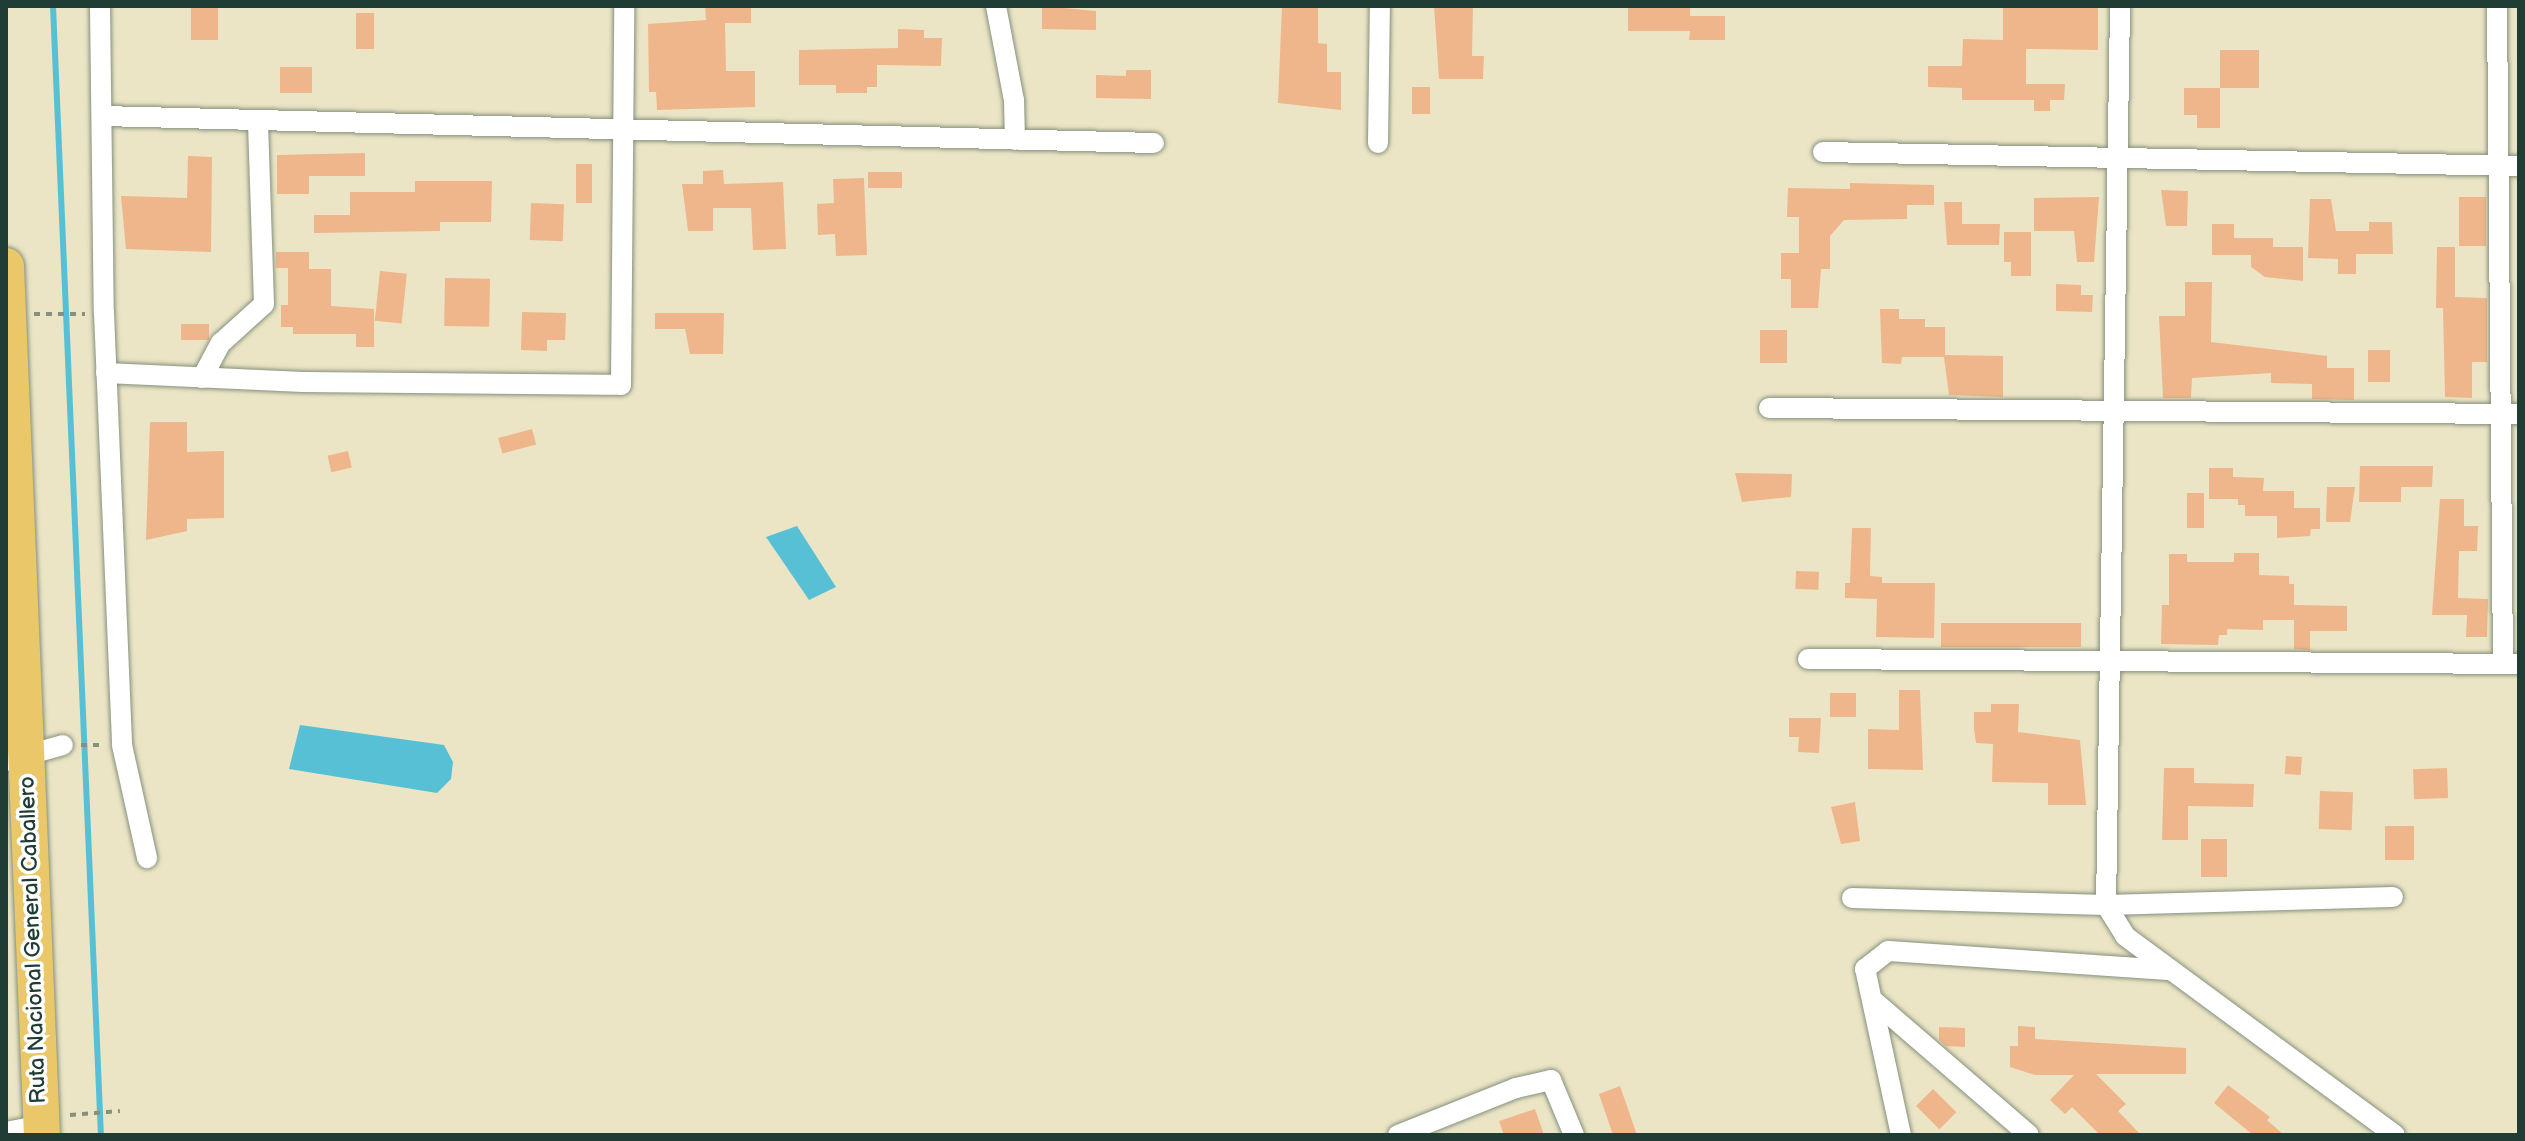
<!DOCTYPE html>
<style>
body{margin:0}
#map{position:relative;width:2525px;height:1141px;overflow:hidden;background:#ebe5c6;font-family:"Balsamiq Sans",sans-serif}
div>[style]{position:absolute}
.water>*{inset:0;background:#58c0d5}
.stream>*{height:6px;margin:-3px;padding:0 3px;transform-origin:3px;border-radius:3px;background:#58c0d5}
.building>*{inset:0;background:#efb68b;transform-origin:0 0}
.path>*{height:4px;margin-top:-2px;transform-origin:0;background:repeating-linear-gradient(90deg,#85917d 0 6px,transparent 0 12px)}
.roads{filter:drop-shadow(0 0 2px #85917d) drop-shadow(0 0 2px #85917d)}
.street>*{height:20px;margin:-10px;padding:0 10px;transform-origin:10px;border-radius:10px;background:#fff}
.highway>*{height:36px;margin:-18px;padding:0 18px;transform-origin:18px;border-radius:18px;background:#eac769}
span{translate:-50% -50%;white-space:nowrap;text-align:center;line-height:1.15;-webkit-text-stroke:7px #fff;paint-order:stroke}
.street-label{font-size:22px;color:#1f3d34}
.frame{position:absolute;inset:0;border:8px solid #1f3d34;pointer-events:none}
</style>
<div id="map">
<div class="water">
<i style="clip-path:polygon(797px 526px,836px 587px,809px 600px,766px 537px)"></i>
<i style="clip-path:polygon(300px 725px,444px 745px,453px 762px,451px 779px,437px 793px,289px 769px)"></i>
</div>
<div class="stream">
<i style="left:53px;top:6px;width:1130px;rotate:87.57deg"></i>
</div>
<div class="building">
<i style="left:191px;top:6px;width:27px;height:34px"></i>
<i style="clip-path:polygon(705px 6px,751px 6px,751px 23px,725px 23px,726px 71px,755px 71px,755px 107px,657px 110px,656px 92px,649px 92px,648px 24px,706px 20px)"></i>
<i style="clip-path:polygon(1042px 6px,1096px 11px,1096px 30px,1042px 29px)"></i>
<i style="clip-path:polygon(1282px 6px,1318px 6px,1318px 43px,1327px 44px,1327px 72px,1341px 72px,1341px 110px,1278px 103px)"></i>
<i style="clip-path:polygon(1434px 6px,1473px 6px,1472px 56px,1484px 56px,1483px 79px,1439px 79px)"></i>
<i style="clip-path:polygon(1628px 6px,1690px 6px,1690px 16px,1725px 16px,1725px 40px,1689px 40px,1690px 31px,1628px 31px)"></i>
<i style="clip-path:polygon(2003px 6px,2098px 6px,2098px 50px,2026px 49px,2026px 84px,2065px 84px,2064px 100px,2050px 100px,2050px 111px,2034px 111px,2034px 100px,1962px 100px,1962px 88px,1928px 87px,1928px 66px,1962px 66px,1963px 39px,2003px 40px)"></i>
<i style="left:356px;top:13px;width:18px;height:36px"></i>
<i style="clip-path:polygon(898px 29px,924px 30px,924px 38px,942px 38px,941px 66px,877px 65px,877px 87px,867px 87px,867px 93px,836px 93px,836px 85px,799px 85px,799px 50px,898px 48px)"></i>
<i style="left:2220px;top:50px;width:39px;height:38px"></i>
<i style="left:280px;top:67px;width:32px;height:26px"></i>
<i style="clip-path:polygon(1126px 70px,1151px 70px,1151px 99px,1096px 98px,1096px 75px,1126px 76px)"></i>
<i style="left:1412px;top:87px;width:18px;height:27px"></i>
<i style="clip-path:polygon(2184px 88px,2220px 88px,2220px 128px,2197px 128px,2197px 115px,2184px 115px)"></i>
<i style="clip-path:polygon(365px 153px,365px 176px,309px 176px,309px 194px,277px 194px,277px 155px)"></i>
<i style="clip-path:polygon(188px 156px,212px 157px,211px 252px,126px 249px,121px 196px,187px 198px)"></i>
<i style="left:576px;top:164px;width:16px;height:39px"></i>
<i style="clip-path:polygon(723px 170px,724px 184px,783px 182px,786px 249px,753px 250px,751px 208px,713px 208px,713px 231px,688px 231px,682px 184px,703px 184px,703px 171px)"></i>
<i style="left:902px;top:172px;width:16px;height:34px;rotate:90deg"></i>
<i style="clip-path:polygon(864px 178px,867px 255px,836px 256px,835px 234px,818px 235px,817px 204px,834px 203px,833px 179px)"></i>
<i style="clip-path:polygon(415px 181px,492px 181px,491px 222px,440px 222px,440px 231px,314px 233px,314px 215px,350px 215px,350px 192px,415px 192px)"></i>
<i style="clip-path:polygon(1850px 183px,1934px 185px,1934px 205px,1907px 205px,1907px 219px,1844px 220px,1830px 236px,1830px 269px,1821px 269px,1818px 308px,1791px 308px,1791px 279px,1781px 279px,1781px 253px,1799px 253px,1799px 217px,1787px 217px,1788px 188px,1850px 189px)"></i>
<i style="clip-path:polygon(2161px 190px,2188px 191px,2187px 226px,2166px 226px)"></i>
<i style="clip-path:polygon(2099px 197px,2094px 262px,2077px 262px,2074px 231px,2034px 231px,2034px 198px)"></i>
<i style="left:2459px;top:197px;width:27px;height:49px"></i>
<i style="clip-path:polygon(2310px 199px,2331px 199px,2336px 231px,2369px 231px,2369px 222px,2392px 222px,2393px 254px,2356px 254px,2356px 274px,2338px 274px,2338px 259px,2308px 258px)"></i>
<i style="clip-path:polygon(1944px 202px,1962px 202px,1962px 224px,2000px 224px,1999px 245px,1947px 245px)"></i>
<i style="left:531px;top:203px;width:33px;height:37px;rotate:2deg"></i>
<i style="clip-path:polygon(2212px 224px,2234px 224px,2234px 238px,2273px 238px,2273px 247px,2303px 247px,2303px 281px,2265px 277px,2251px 267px,2251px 255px,2212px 255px)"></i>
<i style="clip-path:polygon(2004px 232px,2031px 232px,2031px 276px,2011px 276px,2011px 262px,2004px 262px)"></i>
<i style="clip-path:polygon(2437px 247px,2455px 247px,2455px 297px,2487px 298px,2487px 362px,2472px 362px,2472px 398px,2445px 397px,2443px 308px,2436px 308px)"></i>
<i style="clip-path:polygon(276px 252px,309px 252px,309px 269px,331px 269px,331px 306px,374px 309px,374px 347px,356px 347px,356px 334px,293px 334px,293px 327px,281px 327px,281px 305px,288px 305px,288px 268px,276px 268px)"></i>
<i style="left:380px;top:271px;width:27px;height:50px;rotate:6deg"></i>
<i style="left:445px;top:278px;width:45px;height:48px;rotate:1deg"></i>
<i style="clip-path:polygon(2185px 282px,2212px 282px,2211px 342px,2327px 356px,2327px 368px,2354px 368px,2354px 400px,2312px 399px,2312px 384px,2271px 383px,2271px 373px,2192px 378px,2191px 398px,2163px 398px,2159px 316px,2185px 316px)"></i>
<i style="clip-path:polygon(2056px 284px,2081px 285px,2081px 295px,2093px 295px,2092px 312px,2056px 311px)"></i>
<i style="clip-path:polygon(1880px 309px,1899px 309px,1899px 319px,1925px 319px,1925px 327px,1945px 327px,1945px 355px,2003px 356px,2003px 397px,1949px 395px,1944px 357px,1902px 357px,1901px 364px,1882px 363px)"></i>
<i style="clip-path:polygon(522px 312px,566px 313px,565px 340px,547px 340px,547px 351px,521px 350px)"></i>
<i style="clip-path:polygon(655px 313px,724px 313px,723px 354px,690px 354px,685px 329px,655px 329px)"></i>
<i style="left:181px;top:324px;width:28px;height:16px"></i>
<i style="left:1760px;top:330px;width:27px;height:33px"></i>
<i style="left:2368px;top:350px;width:22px;height:32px"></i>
<i style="clip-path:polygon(150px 422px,187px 422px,187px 452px,224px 451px,224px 518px,187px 519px,187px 531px,146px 540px)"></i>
<i style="left:532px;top:429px;width:16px;height:35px;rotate:75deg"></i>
<i style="left:348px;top:451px;width:17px;height:21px;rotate:77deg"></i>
<i style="clip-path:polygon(2360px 466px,2433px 466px,2432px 487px,2401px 487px,2401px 502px,2359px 502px)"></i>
<i style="clip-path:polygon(2209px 468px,2233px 468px,2233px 477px,2264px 478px,2263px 491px,2294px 491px,2294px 508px,2320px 508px,2320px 529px,2311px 529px,2310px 536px,2277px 538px,2277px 516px,2245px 516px,2245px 505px,2238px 505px,2238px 499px,2209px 499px)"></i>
<i style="clip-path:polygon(1735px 473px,1792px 474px,1791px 497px,1742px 502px)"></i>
<i style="clip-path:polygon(2327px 487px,2355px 487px,2350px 522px,2326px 522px)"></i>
<i style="left:2187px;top:493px;width:17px;height:35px"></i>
<i style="clip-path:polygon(2440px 499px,2464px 499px,2464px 526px,2478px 526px,2477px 551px,2459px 551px,2458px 598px,2488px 599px,2487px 637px,2466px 637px,2467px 615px,2432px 615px)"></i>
<i style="clip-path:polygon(1852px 528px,1871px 528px,1870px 576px,1882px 577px,1882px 583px,1935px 583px,1934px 638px,1876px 637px,1877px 599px,1845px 598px,1845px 583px,1850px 583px)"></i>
<i style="clip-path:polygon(2234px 553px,2259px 553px,2259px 575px,2289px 576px,2289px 584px,2294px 584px,2294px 620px,2263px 620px,2263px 630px,2227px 629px,2227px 635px,2219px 635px,2218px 645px,2161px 644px,2162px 605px,2169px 605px,2169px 554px,2187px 554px,2187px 562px,2234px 562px)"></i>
<i style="left:1796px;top:571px;width:23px;height:18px;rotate:2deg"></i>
<i style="clip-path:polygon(2294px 605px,2347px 606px,2347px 631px,2310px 631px,2310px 650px,2294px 649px)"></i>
<i style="left:1941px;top:623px;width:140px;height:24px"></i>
<i style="clip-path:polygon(1899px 690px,1920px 690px,1923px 770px,1868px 769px,1868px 729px,1899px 730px)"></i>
<i style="left:1830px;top:693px;width:26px;height:24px"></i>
<i style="clip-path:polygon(1991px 704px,2019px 704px,2018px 732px,2080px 740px,2086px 805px,2048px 805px,2048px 783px,1992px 782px,1993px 744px,1976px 743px,1974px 729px,1974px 712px,1991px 712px)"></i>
<i style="clip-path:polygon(1789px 718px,1821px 718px,1819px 753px,1798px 752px,1799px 737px,1789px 737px)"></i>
<i style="left:2286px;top:756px;width:16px;height:18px;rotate:4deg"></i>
<i style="clip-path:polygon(2164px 768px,2194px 768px,2194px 783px,2254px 784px,2253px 807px,2188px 806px,2188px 840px,2162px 840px)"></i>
<i style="left:2447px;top:768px;width:30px;height:34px;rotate:88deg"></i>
<i style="left:2320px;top:791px;width:33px;height:38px;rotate:2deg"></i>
<i style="clip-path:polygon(1855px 802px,1860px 841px,1841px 844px,1831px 807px)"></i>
<i style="left:2385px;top:826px;width:29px;height:34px"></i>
<i style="left:2201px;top:839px;width:26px;height:38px"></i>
<i style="clip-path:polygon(2018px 1026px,2035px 1027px,2035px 1039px,2186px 1048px,2186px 1074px,2096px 1074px,2126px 1104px,2118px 1111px,2141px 1135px,2100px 1135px,2072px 1107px,2065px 1114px,2050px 1100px,2074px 1075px,2035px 1075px,2010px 1067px,2010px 1046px,2018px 1046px)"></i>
<i style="clip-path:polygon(1939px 1027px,1965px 1028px,1965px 1047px,1946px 1046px,1939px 1040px)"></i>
<i style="clip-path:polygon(2228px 1085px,2270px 1117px,2267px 1120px,2284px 1135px,2253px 1135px,2214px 1103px)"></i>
<i style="clip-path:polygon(1620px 1086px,1637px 1135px,1613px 1135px,1599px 1094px)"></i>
<i style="left:1933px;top:1089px;width:33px;height:24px;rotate:45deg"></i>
<i style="clip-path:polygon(1535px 1109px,1544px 1135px,1504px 1135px,1499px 1121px)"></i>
</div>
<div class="path">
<i style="left:34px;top:314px;width:51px"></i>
<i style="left:81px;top:745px;width:19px"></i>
<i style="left:70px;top:1115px;width:50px;rotate:-4.6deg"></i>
</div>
<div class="roads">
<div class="street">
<i style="left:100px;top:6px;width:307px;rotate:89.3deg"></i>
<i style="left:104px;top:313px;width:432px;rotate:87.6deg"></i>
<i style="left:122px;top:745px;width:116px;rotate:77.5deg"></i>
<i style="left:996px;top:6px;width:96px;rotate:79.2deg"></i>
<i style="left:1014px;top:100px;width:40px;rotate:88.6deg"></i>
<i style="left:2120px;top:6px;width:899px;rotate:90.89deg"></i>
<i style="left:2106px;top:905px;width:36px;rotate:58deg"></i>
<i style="left:2125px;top:936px;width:335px;rotate:36.4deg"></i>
<i style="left:2497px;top:6px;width:658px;rotate:89.48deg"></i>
<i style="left:102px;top:116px;width:1052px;rotate:1.47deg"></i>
<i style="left:1378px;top:143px;width:137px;rotate:-89.2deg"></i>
<i style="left:1823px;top:152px;width:696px;rotate:1.15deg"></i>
<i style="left:106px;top:373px;width:197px;rotate:2.6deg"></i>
<i style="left:303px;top:382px;width:318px;rotate:0.5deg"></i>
<i style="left:621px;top:385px;width:379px;rotate:-89.5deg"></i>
<i style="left:202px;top:378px;width:40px;rotate:-62deg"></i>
<i style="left:221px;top:343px;width:58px;rotate:-42.2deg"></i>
<i style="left:264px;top:304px;width:184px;rotate:-91.9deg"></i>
<i style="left:1769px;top:408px;width:750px;rotate:0.46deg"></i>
<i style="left:1808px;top:659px;width:711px;rotate:0.4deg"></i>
<i style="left:6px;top:761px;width:59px;rotate:-15.7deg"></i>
<i style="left:1852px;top:898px;width:254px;rotate:1.6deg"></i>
<i style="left:2106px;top:905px;width:287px;rotate:-1.6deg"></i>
<i style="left:1875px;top:1002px;width:203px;rotate:40.8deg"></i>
<i style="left:6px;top:1132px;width:36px;rotate:-11deg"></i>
<i style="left:1398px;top:1135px;width:127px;rotate:-21.7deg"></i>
<i style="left:1516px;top:1088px;width:36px;rotate:-13deg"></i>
<i style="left:1551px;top:1080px;width:60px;rotate:67.3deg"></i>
<i style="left:1901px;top:1135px;width:170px;rotate:-102.2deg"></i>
<i style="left:1865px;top:969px;width:29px;rotate:-38deg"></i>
<i style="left:1888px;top:951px;width:281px;rotate:3.9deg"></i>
</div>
<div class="highway">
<i style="left:6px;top:266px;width:870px;rotate:87.63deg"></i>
</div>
</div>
<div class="street-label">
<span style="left:33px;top:940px;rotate:-92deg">Ruta Nacional General Caballero</span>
</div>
<div class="frame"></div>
</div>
